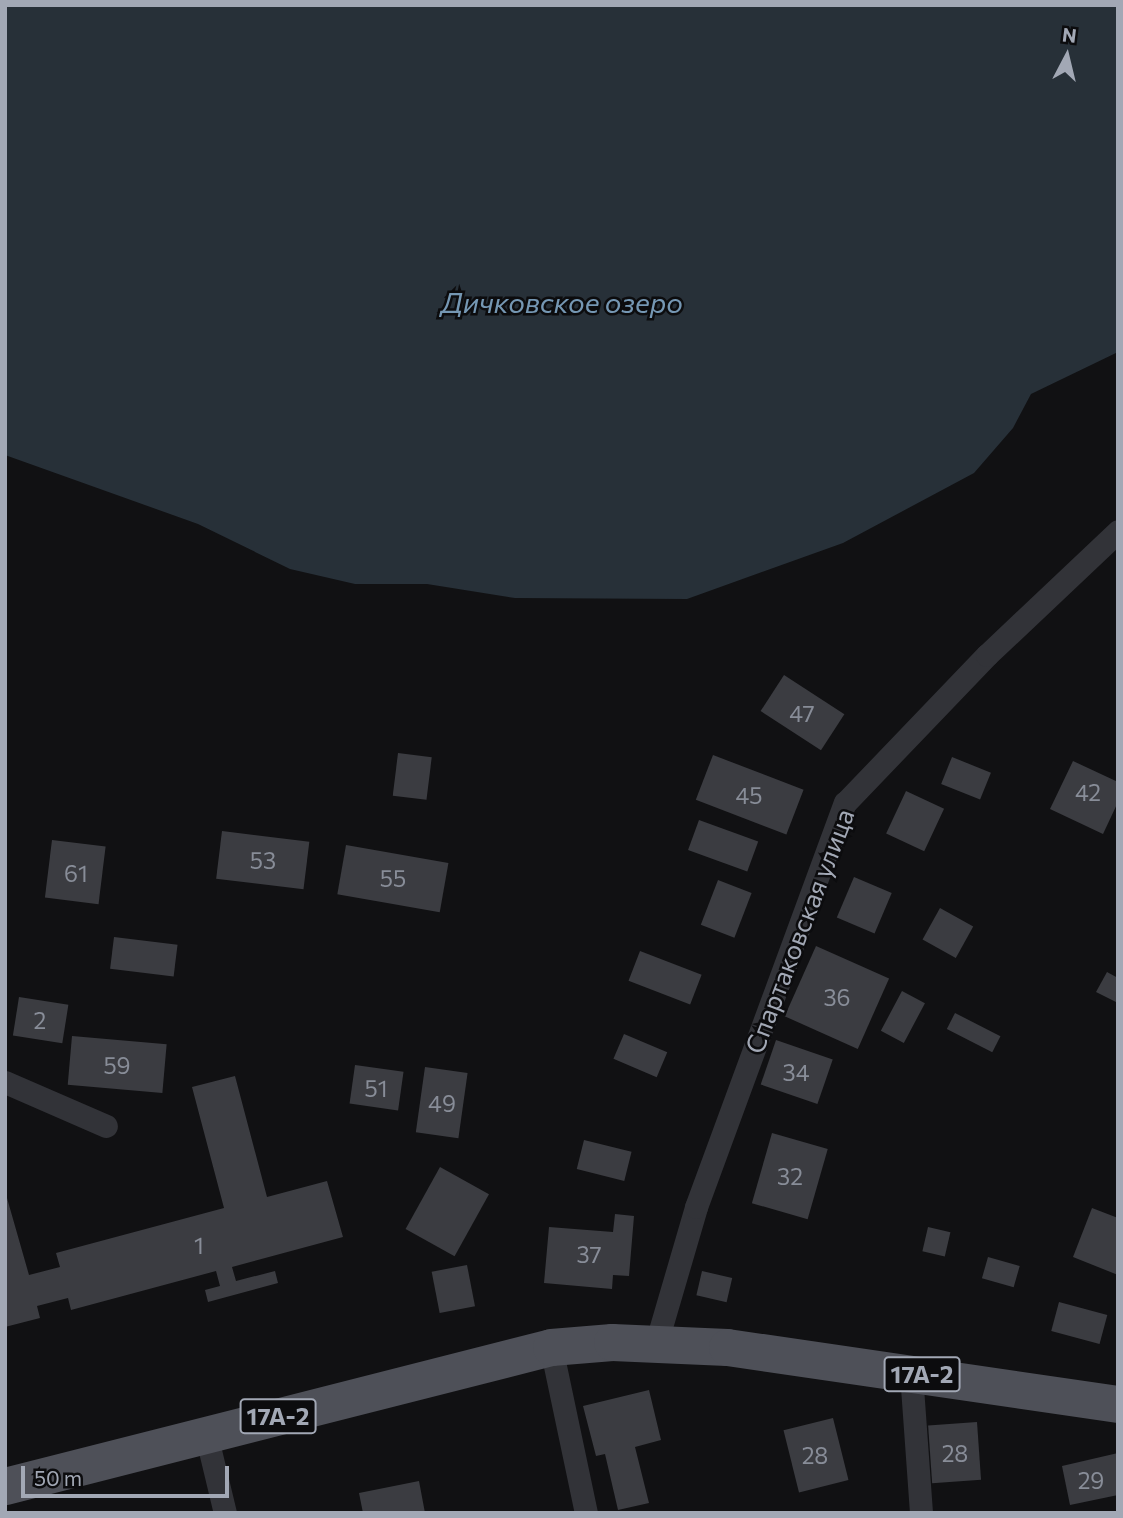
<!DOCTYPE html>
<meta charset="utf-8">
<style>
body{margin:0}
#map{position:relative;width:1123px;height:1518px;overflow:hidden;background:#111113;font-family:Commissioner,sans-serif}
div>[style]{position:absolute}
.water>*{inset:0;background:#273038}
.building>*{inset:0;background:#3b3c41;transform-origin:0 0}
.street>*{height:23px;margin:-11.5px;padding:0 11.5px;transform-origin:11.5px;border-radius:11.5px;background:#323338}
.primary>*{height:37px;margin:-18.5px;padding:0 18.5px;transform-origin:18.5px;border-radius:18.5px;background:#4e5058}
span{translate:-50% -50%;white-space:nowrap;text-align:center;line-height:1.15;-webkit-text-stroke:5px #0c0c0e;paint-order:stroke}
.number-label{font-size:23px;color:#888d98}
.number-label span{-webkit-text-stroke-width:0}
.shield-label span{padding:2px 5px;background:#0c0c0e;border:2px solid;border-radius:5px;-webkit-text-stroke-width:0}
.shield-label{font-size:24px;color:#a2a8b5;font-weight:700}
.street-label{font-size:26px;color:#a2a8b5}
.water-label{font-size:28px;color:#7597b3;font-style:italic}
.frame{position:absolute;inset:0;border:7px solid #a2a8b5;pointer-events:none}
.north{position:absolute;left:1032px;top:21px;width:70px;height:70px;-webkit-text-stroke:5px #0c0c0e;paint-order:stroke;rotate:7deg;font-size:19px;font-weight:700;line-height:28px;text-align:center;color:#a2a8b5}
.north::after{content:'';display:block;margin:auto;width:24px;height:32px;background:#a2a8b5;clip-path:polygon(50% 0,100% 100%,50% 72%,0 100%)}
.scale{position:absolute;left:21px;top:1466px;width:208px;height:32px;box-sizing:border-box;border:4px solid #a2a8b5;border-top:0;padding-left:9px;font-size:21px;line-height:24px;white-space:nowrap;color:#a2a8b5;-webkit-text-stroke:5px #0c0c0e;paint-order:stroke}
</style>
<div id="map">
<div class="water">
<i style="clip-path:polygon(5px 5px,1118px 5px,1118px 352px,1031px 394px,1013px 428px,974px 473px,843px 543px,687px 599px,515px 598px,427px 584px,355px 584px,290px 569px,198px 524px,5px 455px)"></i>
</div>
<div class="building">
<i style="left:784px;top:675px;width:72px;height:43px;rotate:33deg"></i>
<i style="left:398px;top:753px;width:34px;height:43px;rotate:7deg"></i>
<i style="left:713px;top:755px;width:97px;height:48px;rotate:21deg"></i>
<i style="left:952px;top:757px;width:42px;height:29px;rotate:22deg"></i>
<i style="clip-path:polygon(1073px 761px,1118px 782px,1118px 802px,1103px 834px,1050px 809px)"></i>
<i style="left:906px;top:791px;width:42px;height:47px;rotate:25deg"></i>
<i style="left:699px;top:820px;width:63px;height:32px;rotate:20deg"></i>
<i style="left:222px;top:831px;width:88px;height:48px;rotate:7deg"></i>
<i style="left:52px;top:840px;width:54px;height:58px;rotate:7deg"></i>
<i style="left:346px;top:845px;width:104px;height:50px;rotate:10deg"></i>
<i style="left:854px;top:877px;width:41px;height:44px;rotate:23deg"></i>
<i style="left:718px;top:880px;width:36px;height:48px;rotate:21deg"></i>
<i style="left:940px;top:908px;width:38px;height:36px;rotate:29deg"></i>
<i style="left:114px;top:937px;width:64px;height:32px;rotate:7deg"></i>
<i style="left:816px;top:946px;width:80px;height:77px;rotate:24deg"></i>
<i style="left:640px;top:951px;width:66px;height:32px;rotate:21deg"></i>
<i style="clip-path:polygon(1107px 972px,1118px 978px,1118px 1003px,1096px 992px)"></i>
<i style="left:902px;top:991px;width:26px;height:45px;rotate:28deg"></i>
<i style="left:19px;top:997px;width:50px;height:39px;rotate:9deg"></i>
<i style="left:955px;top:1013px;width:51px;height:18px;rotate:27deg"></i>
<i style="left:624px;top:1034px;width:47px;height:27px;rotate:23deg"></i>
<i style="left:72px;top:1036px;width:95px;height:49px;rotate:5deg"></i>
<i style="left:776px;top:1040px;width:60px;height:47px;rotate:19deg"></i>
<i style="left:355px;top:1065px;width:49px;height:39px;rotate:8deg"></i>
<i style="left:425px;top:1067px;width:43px;height:66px;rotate:8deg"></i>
<i style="clip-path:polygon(235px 1076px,267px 1197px,327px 1181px,343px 1237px,232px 1267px,236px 1281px,275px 1271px,278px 1283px,208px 1302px,205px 1290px,220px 1286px,216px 1271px,71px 1310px,68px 1298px,37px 1306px,40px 1318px,5px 1327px,5px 1191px,29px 1275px,60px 1267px,56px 1253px,224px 1208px,192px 1087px)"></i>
<i style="left:772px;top:1133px;width:58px;height:73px;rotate:16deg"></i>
<i style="left:584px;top:1140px;width:49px;height:30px;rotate:14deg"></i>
<i style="left:440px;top:1167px;width:56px;height:71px;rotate:29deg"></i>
<i style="clip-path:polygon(1092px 1208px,1118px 1218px,1118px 1275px,1073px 1257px)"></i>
<i style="clip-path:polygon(615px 1214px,634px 1216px,629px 1276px,613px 1275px,612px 1289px,544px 1283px,549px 1227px,613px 1232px)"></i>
<i style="left:928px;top:1227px;width:23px;height:25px;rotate:13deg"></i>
<i style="left:988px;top:1257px;width:33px;height:22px;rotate:16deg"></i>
<i style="left:467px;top:1265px;width:42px;height:36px;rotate:79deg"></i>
<i style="left:702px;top:1271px;width:31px;height:25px;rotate:13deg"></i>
<i style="left:1059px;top:1302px;width:50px;height:30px;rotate:15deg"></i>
<i style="clip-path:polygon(649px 1390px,661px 1440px,635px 1447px,649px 1503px,618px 1510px,605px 1454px,596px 1456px,583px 1406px)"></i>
<i style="left:833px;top:1418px;width:64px;height:51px;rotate:76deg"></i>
<i style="left:977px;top:1422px;width:58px;height:49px;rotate:86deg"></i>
<i style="clip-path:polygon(1118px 1453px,1118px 1495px,1070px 1505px,1062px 1466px)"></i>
<i style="clip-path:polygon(419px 1481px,425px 1513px,363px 1513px,359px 1493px)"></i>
</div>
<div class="street">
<i style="left:5px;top:1082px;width:110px;rotate:23.5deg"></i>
<i style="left:656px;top:1344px;width:143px;rotate:-73.7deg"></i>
<i style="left:696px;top:1207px;width:431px;rotate:-69.8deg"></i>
<i style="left:845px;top:803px;width:205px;rotate:-46.2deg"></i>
<i style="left:987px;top:655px;width:180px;rotate:-43.4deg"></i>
<i style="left:551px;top:1347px;width:170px;rotate:78.1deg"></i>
<i style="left:911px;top:1373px;width:140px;rotate:85.9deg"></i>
<i style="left:206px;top:1434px;width:81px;rotate:76.5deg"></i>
</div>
<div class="primary">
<i style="left:5px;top:1486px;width:563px;rotate:-14.28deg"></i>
<i style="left:551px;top:1347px;width:61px;rotate:-4.7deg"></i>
<i style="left:612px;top:1342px;width:115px;rotate:2.5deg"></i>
<i style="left:727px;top:1347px;width:395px;rotate:8.3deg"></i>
</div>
<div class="number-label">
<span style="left:802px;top:713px">47</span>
<span style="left:1088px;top:792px">42</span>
<span style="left:749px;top:795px">45</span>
<span style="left:263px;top:860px">53</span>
<span style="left:76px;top:873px">61</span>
<span style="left:393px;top:878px">55</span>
<span style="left:837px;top:997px">36</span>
<span style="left:40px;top:1020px">2</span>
<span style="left:117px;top:1065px">59</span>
<span style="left:796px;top:1072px">34</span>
<span style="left:376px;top:1088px">51</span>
<span style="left:442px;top:1103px">49</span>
<span style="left:790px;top:1176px">32</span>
<span style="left:199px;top:1245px">1</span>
<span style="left:589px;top:1254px">37</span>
<span style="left:955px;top:1453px">28</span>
<span style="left:815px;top:1455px">28</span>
<span style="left:1091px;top:1480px">29</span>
</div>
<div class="shield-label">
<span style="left:922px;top:1374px">17А-2</span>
<span style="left:278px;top:1416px">17А-2</span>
</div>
<div class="street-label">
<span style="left:799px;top:931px;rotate:-69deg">Спартаковская улица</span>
</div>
<div class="water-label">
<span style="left:562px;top:302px">Дичковское озеро</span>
</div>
<div class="frame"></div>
<div class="north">N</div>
<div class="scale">50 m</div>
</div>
